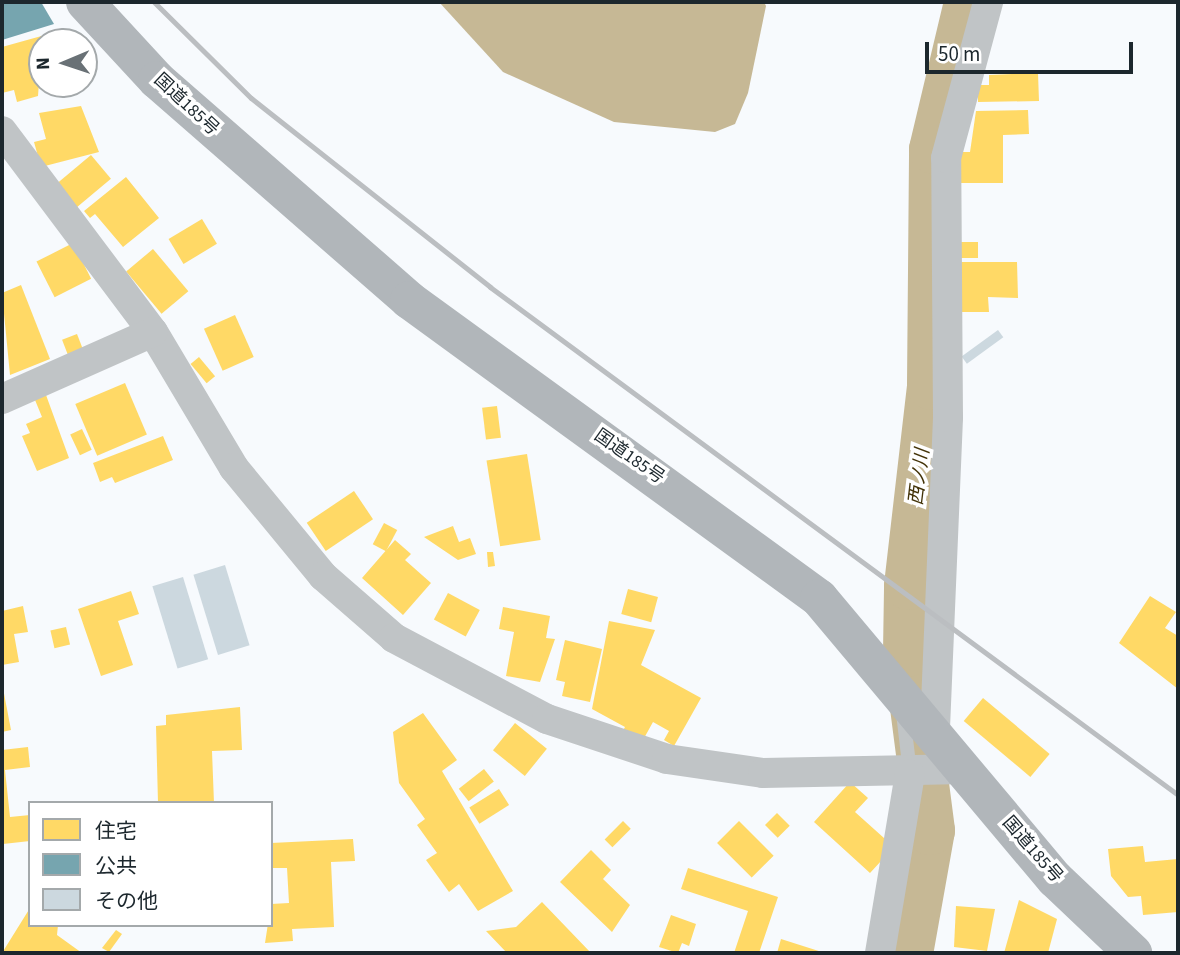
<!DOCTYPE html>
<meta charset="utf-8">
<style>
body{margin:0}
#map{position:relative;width:1180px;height:955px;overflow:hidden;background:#f7fafd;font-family:"Source Sans 3","Noto Sans JP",sans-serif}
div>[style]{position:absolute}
.water>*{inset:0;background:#c6b895}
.homes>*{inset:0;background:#ffd966;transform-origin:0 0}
.public>*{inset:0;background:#76a5af}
.river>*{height:49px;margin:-24.5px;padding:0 24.5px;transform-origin:24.5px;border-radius:24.5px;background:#c6b895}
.building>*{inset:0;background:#ccd8df;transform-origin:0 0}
.lane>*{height:14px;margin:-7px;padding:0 7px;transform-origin:7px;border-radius:7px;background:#c0c4c6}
.street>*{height:30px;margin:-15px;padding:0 15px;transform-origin:15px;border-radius:15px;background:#c0c4c6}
.highway>*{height:38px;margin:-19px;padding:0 19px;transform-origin:19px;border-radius:19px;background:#b1b6ba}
.rail>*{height:5px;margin:-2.5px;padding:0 2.5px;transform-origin:2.5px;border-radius:2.5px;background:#bbbec1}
span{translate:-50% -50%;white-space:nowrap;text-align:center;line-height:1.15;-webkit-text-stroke:7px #fff;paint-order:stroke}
.street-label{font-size:18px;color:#1c272d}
.water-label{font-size:19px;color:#443409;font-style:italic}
.frame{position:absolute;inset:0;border:4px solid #1c272d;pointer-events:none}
.legend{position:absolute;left:28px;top:801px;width:245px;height:126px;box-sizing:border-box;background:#fff;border:2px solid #a4a9ab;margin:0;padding:9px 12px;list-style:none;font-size:21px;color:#1c272d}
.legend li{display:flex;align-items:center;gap:14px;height:35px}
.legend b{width:35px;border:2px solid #a4a9ab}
.north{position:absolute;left:28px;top:28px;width:70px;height:70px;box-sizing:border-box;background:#fff;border:2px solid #a4a9ab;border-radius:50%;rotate:268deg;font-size:19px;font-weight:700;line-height:28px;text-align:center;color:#1c272d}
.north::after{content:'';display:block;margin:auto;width:24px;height:32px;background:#697176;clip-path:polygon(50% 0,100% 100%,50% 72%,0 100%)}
.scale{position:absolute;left:925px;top:42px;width:208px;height:32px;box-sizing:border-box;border:4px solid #1c272d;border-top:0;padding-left:9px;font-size:21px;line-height:24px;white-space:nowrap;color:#1c272d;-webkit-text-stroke:5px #fff;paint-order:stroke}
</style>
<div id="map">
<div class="water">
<i style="clip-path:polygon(439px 2px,764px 2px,766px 6px,748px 93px,735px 124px,715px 132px,614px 122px,503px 72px)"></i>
</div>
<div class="homes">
<i style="clip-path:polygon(63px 30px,67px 42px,42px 42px,38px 96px,17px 102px,14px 90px,2px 93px,2px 47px)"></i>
<i style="clip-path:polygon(1038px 73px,1039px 101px,978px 102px,978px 85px,989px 85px,989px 75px)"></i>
<i style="clip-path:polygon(81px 106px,99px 152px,41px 167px,34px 142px,46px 139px,39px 113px)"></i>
<i style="clip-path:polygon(1028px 110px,1029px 134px,1003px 135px,1003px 183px,961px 183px,960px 152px,970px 152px,976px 111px)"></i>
<i style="left:91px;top:155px;width:31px;height:46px;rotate:50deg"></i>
<i style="clip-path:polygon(126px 177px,159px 218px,123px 247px,95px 214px,90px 218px,84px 211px)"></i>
<i style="left:202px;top:219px;width:29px;height:39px;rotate:59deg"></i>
<i style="left:957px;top:242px;width:21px;height:16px"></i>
<i style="left:73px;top:243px;width:40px;height:41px;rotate:63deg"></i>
<i style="left:153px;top:249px;width:55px;height:35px;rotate:50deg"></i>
<i style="clip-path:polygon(953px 262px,1017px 262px,1018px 298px,988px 297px,989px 312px,953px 312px)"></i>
<i style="clip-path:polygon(21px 285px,50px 359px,10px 375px,2px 293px)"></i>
<i style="left:235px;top:315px;width:46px;height:34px;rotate:66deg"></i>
<i style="left:77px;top:334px;width:17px;height:16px;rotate:69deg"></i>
<i style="left:199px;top:357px;width:25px;height:11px;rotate:50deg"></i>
<i style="left:125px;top:383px;width:56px;height:54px;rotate:67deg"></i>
<i style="clip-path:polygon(46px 395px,69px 458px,37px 471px,22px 436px,30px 433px,26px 424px,42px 417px,35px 400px)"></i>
<i style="left:497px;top:406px;width:32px;height:15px;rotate:83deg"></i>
<i style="left:82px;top:429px;width:23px;height:13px;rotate:65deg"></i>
<i style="clip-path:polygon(163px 436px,173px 460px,115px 483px,112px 477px,100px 482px,93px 463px)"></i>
<i style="left:527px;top:454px;width:87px;height:41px;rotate:81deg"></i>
<i style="left:354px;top:491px;width:34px;height:57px;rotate:56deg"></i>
<i style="left:384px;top:523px;width:15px;height:24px;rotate:28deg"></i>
<i style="clip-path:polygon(453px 526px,459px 542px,470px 538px,476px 554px,458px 560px,424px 537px)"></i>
<i style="clip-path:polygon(395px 540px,411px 554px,405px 560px,431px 583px,403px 615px,362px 578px)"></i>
<i style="clip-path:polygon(487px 552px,493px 552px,495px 566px,488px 567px)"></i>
<i style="left:628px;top:589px;width:31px;height:26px;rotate:15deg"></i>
<i style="clip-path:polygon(131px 591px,139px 614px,118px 621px,133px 665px,101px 676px,78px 609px)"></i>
<i style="left:448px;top:593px;width:36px;height:30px;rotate:28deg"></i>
<i style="clip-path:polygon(1150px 596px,1176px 612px,1165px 628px,1178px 636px,1178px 689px,1119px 643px)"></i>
<i style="clip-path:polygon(23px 606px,28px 632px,14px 634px,19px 662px,2px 665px,2px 611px)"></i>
<i style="clip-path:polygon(503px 607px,550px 616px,546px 638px,555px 639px,540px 682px,506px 676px,514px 632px,499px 629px)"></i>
<i style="clip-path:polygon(609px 621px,655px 630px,641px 665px,701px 698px,674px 746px,664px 740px,669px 731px,653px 722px,643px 740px,619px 738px,625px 727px,592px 709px)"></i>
<i style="left:66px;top:627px;width:18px;height:16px;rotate:77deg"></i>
<i style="clip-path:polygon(565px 640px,602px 649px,590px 702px,562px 696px,565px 682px,556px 680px)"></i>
<i style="clip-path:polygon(2px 683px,11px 730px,2px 732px)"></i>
<i style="left:983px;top:698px;width:87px;height:30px;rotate:40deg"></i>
<i style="clip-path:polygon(240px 707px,242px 750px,212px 751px,214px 803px,158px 803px,156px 726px,166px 725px,166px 715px)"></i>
<i style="clip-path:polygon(423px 713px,457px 760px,442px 771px,513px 891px,478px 911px,459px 884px,449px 892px,426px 860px,437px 853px,417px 825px,425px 819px,399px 783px,393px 732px)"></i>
<i style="left:515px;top:723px;width:41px;height:35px;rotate:39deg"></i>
<i style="clip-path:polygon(28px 747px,30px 767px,5px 770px,10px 817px,30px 815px,30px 841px,3px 844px,2px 750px)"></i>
<i style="left:484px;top:769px;width:16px;height:32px;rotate:52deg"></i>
<i style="clip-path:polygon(850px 782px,868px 798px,855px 812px,894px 847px,870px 873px,814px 822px)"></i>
<i style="left:499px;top:789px;width:19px;height:35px;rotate:58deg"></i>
<i style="left:777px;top:813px;width:18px;height:17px;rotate:45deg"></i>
<i style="left:623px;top:821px;width:11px;height:26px;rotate:45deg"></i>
<i style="left:739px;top:821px;width:49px;height:31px;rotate:45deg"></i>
<i style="clip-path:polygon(353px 839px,355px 861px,331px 862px,334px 927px,292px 929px,293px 941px,265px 943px,271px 904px,289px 903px,287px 868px,271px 868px,271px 843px)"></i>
<i style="clip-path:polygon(1143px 846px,1145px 862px,1178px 859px,1178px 912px,1143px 915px,1141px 896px,1128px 897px,1111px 876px,1108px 849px)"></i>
<i style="clip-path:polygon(591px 850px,611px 870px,603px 879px,630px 905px,612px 932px,560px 882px)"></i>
<i style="clip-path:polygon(688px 868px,778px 897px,759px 953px,734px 953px,748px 911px,681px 889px)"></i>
<i style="clip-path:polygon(1019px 900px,1057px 919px,1048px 953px,1004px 953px)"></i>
<i style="clip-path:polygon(542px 902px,591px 953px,507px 953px,486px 931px,516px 927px)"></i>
<i style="clip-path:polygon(956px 906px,995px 909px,987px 951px,954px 947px)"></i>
<i style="clip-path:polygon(30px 908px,30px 925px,58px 925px,57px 935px,82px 953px,2px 953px)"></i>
<i style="clip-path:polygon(671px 915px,696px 924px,689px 946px,682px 943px,678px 953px,659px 947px)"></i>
<i style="clip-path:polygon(116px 930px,122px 934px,109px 952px,102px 948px)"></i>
<i style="clip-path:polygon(781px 939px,825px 953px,777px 953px)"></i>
</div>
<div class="public">
<i style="clip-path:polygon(2px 2px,41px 2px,54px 24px,2px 40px)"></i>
</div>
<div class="river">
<i style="left:908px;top:953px;width:125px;rotate:-79.9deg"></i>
<i style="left:930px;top:830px;width:179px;rotate:-97.4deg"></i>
<i style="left:907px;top:652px;width:67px;rotate:-89.1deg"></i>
<i style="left:908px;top:585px;width:201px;rotate:-83.4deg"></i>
<i style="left:931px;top:385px;width:236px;rotate:-89.5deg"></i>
<i style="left:933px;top:149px;width:151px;rotate:-76.6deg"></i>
</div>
<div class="building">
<i style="left:998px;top:330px;width:9px;height:45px;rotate:54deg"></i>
<i style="left:225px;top:565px;width:84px;height:33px;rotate:73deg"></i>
<i style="left:183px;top:577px;width:86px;height:32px;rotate:73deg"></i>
</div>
<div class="lane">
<i style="left:903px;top:713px;width:60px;rotate:83.3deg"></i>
</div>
<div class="street">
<i style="left:2px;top:131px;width:251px;rotate:53.1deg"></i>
<i style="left:153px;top:332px;width:158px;rotate:59.2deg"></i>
<i style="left:234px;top:468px;width:140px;rotate:50.5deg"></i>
<i style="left:323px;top:576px;width:94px;rotate:41.1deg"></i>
<i style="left:394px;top:638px;width:173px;rotate:27.9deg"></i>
<i style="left:547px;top:719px;width:126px;rotate:18.4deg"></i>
<i style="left:667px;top:759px;width:97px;rotate:8.3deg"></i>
<i style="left:763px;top:773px;width:203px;rotate:-1.1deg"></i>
<i style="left:2px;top:399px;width:165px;rotate:-23.9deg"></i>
<i style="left:935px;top:728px;width:311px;rotate:-87.6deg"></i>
<i style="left:948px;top:417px;width:259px;rotate:-90.4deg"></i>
<i style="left:946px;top:158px;width:162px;rotate:-74.9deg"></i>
<i style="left:880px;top:953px;width:181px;rotate:-80.5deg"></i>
</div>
<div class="highway">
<i style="left:85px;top:2px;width:106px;rotate:47.3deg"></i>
<i style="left:157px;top:80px;width:335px;rotate:41.1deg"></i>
<i style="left:409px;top:300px;width:507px;rotate:36.01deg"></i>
<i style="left:819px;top:598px;width:367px;rotate:50deg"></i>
<i style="left:1055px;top:879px;width:108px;rotate:43.5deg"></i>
</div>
<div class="rail">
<i style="left:154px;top:2px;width:136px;rotate:44.7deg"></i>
<i style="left:251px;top:98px;width:305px;rotate:38.3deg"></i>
<i style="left:490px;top:287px;width:855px;rotate:36.44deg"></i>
</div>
<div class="street-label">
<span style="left:186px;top:105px;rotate:43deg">国道185号</span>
<span style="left:629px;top:457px;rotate:35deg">国道185号</span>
<span style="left:1032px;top:850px;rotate:49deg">国道185号</span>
</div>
<div class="water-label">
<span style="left:920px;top:477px;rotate:-83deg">西ノ川</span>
</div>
<div class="frame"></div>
<ul class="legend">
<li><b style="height:19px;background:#ffd966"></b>住宅</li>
<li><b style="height:19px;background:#76a5af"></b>公共</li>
<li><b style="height:19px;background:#ccd8df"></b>その他</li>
</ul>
<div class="north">N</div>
<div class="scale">50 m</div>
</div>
